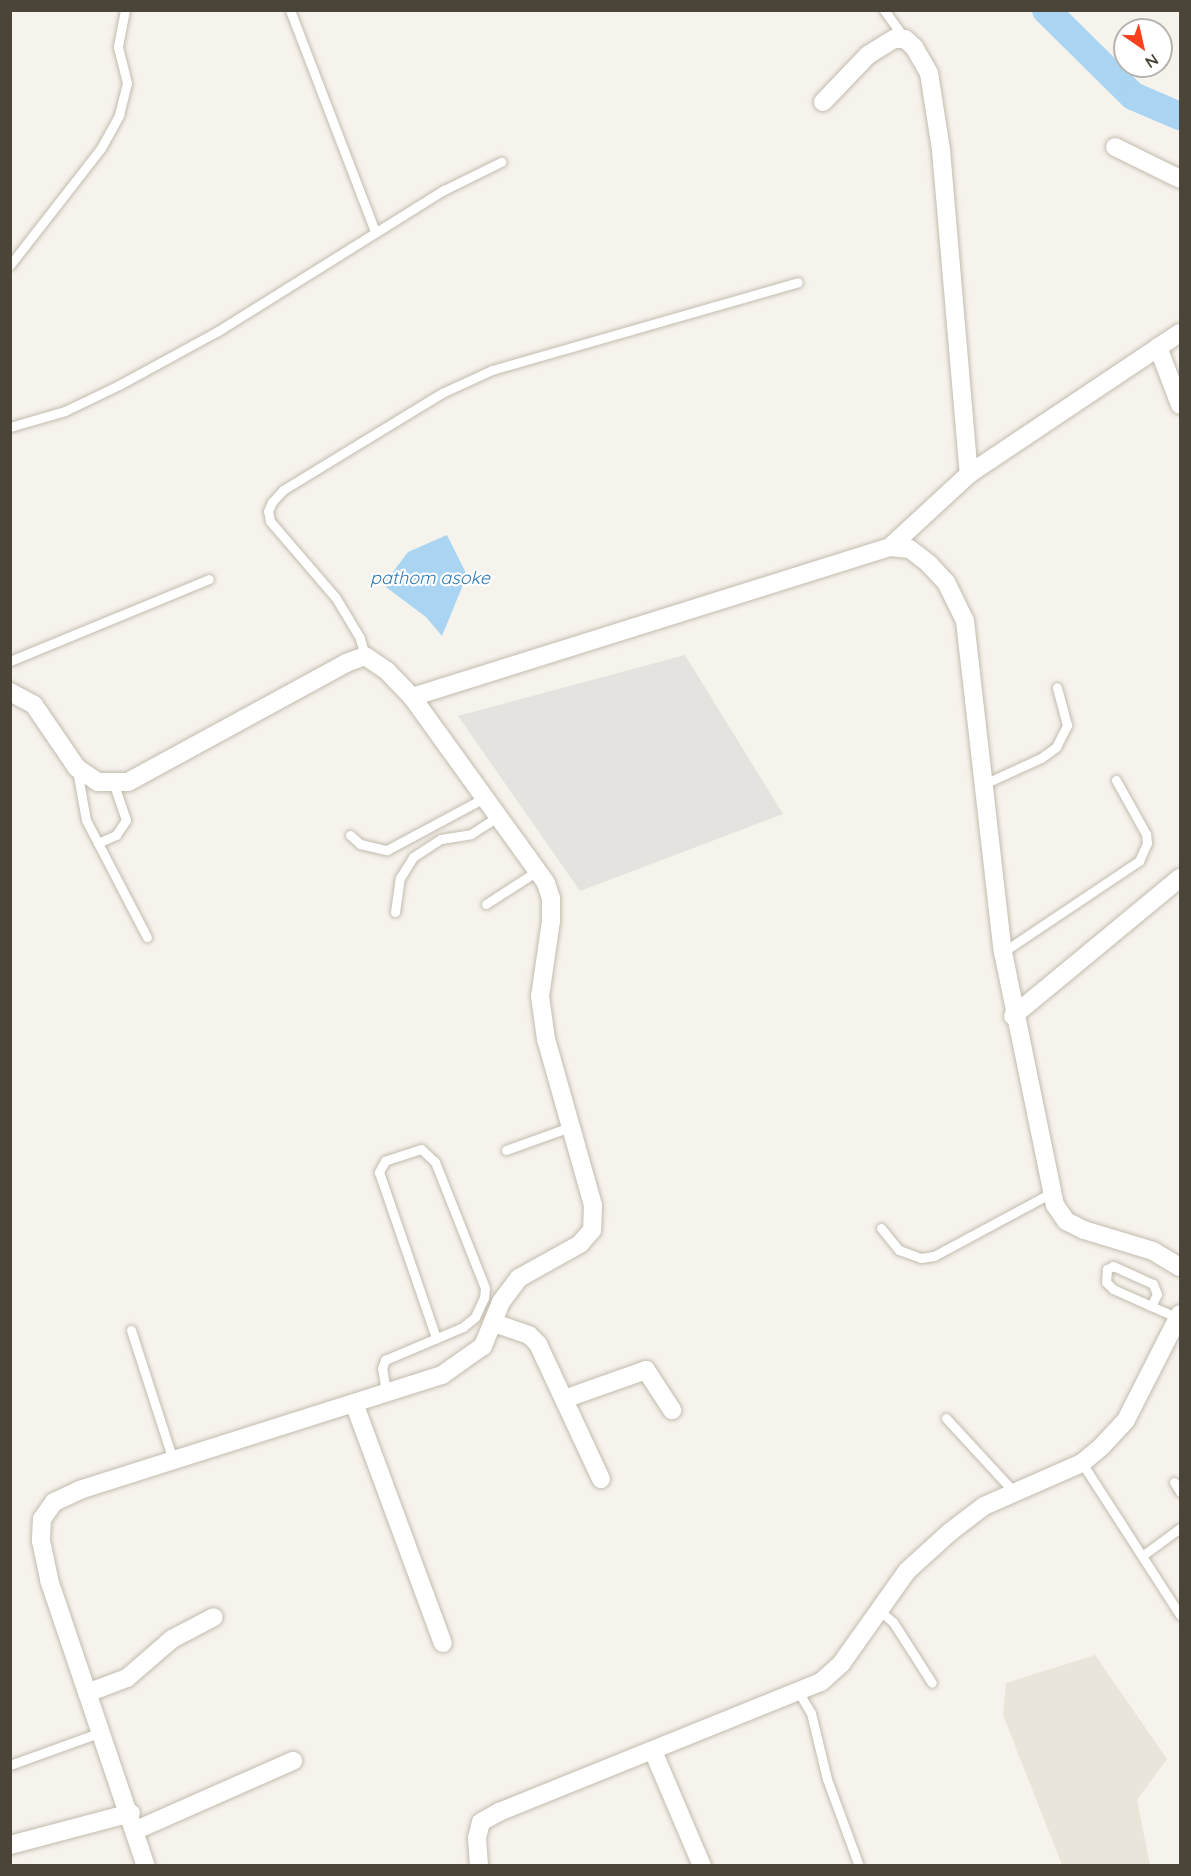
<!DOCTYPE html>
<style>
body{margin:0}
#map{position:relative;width:1191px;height:1876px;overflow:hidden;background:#f6f3ec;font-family:Quicksand,sans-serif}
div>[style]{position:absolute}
.residential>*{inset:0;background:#eae5da}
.parking>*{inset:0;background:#e5e3e0}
.water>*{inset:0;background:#a9d4f2}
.river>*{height:28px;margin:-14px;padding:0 14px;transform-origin:14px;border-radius:14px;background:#a9d4f2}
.roads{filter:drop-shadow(0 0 2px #c2bbae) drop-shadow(0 0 2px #c2bbae)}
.service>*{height:9px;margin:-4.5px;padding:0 4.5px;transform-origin:4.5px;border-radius:4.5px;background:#fff}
.minor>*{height:18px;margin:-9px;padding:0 9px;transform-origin:9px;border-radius:9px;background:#fff}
span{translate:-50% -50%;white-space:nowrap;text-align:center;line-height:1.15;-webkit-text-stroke:4.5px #fff;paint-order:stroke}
.water-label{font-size:18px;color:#2e7ab2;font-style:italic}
.frame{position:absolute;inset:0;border:12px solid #4b4439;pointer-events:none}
.north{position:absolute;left:1113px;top:18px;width:60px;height:60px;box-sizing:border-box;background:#fff;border:2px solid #b7b4b0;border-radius:50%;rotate:146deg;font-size:16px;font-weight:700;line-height:24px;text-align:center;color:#4b4439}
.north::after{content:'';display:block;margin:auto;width:21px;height:27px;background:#fc3f1d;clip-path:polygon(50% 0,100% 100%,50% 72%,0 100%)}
</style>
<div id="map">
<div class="residential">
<i style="clip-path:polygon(1095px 1655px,1167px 1759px,1137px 1800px,1150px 1865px,1062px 1865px,1003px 1715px,1006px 1683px)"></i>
</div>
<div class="parking">
<i style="clip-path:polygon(685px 655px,783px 814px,580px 891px,458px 716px)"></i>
</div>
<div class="water">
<i style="clip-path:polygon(447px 535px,467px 575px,442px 636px,426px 617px,383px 585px,408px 552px)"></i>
</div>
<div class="river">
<i style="left:1046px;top:10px;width:122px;rotate:44.7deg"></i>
<i style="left:1133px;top:96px;width:51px;rotate:23.1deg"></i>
</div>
<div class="roads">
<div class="service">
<i style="left:290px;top:10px;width:237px;rotate:69deg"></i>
<i style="left:884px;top:10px;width:36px;rotate:54deg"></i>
<i style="left:10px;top:265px;width:148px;rotate:-52.1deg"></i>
<i style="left:101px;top:148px;width:38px;rotate:-61deg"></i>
<i style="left:119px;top:115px;width:33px;rotate:-76deg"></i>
<i style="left:127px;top:83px;width:38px;rotate:-104deg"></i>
<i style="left:118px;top:46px;width:37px;rotate:-79deg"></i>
<i style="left:10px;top:427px;width:57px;rotate:-16.2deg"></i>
<i style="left:65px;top:411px;width:60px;rotate:-25.7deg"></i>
<i style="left:119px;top:385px;width:113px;rotate:-28.6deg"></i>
<i style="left:218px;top:331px;width:266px;rotate:-32deg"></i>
<i style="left:444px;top:190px;width:64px;rotate:-26.2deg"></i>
<i style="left:365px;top:656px;width:19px;rotate:-106deg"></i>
<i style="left:360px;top:638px;width:47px;rotate:-121deg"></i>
<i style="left:336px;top:598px;width:101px;rotate:-130.6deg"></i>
<i style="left:270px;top:521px;width:10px;rotate:-101deg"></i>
<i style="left:268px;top:511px;width:10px;rotate:-66deg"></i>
<i style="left:272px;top:502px;width:16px;rotate:-47deg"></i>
<i style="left:283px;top:490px;width:186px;rotate:-31.4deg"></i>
<i style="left:442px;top:393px;width:55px;rotate:-24.7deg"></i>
<i style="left:492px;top:370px;width:318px;rotate:-16deg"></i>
<i style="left:10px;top:661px;width:215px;rotate:-22.4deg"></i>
<i style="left:77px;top:770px;width:51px;rotate:79.8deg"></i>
<i style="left:86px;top:820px;width:132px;rotate:62.5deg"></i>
<i style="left:982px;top:785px;width:65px;rotate:-24.6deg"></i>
<i style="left:1041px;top:758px;width:19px;rotate:-36deg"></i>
<i style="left:1056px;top:747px;width:25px;rotate:-63deg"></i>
<i style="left:1067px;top:725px;width:39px;rotate:-105deg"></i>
<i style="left:350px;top:835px;width:13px;rotate:42deg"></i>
<i style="left:360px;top:844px;width:28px;rotate:13deg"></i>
<i style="left:387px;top:850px;width:110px;rotate:-28.2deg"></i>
<i style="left:98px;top:843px;width:20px;rotate:-24deg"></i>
<i style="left:116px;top:835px;width:18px;rotate:-56deg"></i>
<i style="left:126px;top:820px;width:40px;rotate:-108.9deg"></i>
<i style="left:486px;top:904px;width:61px;rotate:-32.9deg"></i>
<i style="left:395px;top:912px;width:34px;rotate:-82deg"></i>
<i style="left:400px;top:878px;width:25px;rotate:-58deg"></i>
<i style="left:413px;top:857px;width:33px;rotate:-33deg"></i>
<i style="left:441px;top:839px;width:30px;rotate:-9deg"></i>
<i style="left:471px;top:834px;width:31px;rotate:-33deg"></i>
<i style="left:1003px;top:952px;width:164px;rotate:-33.8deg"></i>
<i style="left:1139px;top:861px;width:20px;rotate:-66deg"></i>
<i style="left:1147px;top:843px;width:9px;rotate:-96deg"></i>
<i style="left:1146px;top:834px;width:62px;rotate:-119.1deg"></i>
<i style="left:506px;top:1150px;width:68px;rotate:-19.8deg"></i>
<i style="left:881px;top:1228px;width:28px;rotate:51deg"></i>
<i style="left:899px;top:1250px;width:23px;rotate:20deg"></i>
<i style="left:921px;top:1258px;width:13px;rotate:-9deg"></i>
<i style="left:934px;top:1256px;width:133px;rotate:-28.3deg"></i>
<i style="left:1151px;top:1306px;width:13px;rotate:-63deg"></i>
<i style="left:1157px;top:1294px;width:11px;rotate:-112deg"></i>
<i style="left:1153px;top:1284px;width:44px;rotate:-155.8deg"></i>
<i style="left:1113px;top:1266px;width:7px;rotate:153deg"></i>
<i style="left:1107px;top:1269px;width:13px;rotate:94deg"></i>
<i style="left:1106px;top:1282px;width:10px;rotate:45deg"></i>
<i style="left:1113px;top:1289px;width:42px;rotate:24.1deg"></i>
<i style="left:1151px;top:1306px;width:30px;rotate:24deg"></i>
<i style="left:131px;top:1330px;width:137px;rotate:72.1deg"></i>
<i style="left:386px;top:1392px;width:24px;rotate:-99deg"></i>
<i style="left:382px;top:1368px;width:9px;rotate:-69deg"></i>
<i style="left:385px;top:1360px;width:85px;rotate:-22.9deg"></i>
<i style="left:463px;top:1327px;width:16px;rotate:-40deg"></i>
<i style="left:475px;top:1317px;width:21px;rotate:-65deg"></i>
<i style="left:484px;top:1298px;width:10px;rotate:-84deg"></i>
<i style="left:485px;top:1288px;width:136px;rotate:-111.6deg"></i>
<i style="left:435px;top:1162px;width:19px;rotate:-137deg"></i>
<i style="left:421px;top:1149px;width:38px;rotate:162deg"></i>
<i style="left:385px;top:1161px;width:13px;rotate:119deg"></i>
<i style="left:379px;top:1172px;width:176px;rotate:71deg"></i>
<i style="left:946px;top:1418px;width:102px;rotate:47.4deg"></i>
<i style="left:1082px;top:1463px;width:181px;rotate:57.2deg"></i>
<i style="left:1174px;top:1482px;width:12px;rotate:59deg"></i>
<i style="left:1142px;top:1556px;width:47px;rotate:-36.4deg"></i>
<i style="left:879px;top:1610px;width:18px;rotate:41deg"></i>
<i style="left:893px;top:1622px;width:72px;rotate:57.4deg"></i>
<i style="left:799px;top:1693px;width:23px;rotate:59deg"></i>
<i style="left:811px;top:1713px;width:68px;rotate:76.4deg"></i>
<i style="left:827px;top:1779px;width:93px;rotate:69.8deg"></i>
<i style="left:10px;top:1765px;width:97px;rotate:-19.9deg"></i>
</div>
<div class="minor">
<i style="left:823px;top:102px;width:65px;rotate:-46.2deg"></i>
<i style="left:868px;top:55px;width:31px;rotate:-32deg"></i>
<i style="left:894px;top:39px;width:11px"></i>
<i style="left:905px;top:39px;width:12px;rotate:42deg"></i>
<i style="left:914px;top:47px;width:30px;rotate:60deg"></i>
<i style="left:929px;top:73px;width:78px;rotate:81.1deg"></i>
<i style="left:941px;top:150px;width:325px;rotate:85.1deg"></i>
<i style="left:1115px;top:147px;width:72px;rotate:26.2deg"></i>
<i style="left:1158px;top:347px;width:62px;rotate:69.2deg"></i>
<i style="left:890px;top:547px;width:108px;rotate:-42.7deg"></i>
<i style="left:969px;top:474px;width:254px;rotate:-33.8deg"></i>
<i style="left:10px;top:692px;width:27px;rotate:28deg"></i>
<i style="left:34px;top:705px;width:76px;rotate:55.7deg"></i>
<i style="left:77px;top:768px;width:25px;rotate:34deg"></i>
<i style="left:98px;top:782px;width:30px"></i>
<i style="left:128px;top:782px;width:248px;rotate:-28.6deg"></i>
<i style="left:346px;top:663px;width:20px;rotate:-20deg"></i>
<i style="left:365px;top:656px;width:27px;rotate:34deg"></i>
<i style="left:387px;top:671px;width:36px;rotate:46deg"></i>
<i style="left:412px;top:697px;width:229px;rotate:54.2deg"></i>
<i style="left:546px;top:883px;width:16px;rotate:72deg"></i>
<i style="left:551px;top:898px;width:23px;rotate:90deg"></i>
<i style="left:551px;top:921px;width:76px;rotate:98.3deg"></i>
<i style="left:540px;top:996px;width:43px;rotate:82.1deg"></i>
<i style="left:546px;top:1039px;width:173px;rotate:74.2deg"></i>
<i style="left:593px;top:1205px;width:25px;rotate:92deg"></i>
<i style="left:592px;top:1230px;width:18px;rotate:131deg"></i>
<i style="left:580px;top:1244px;width:70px;rotate:150.9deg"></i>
<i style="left:519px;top:1278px;width:30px;rotate:127deg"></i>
<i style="left:501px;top:1302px;width:48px;rotate:112.2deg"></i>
<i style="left:483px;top:1346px;width:50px;rotate:144.7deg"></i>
<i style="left:442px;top:1375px;width:380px;rotate:162.4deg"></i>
<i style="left:80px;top:1490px;width:29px;rotate:155deg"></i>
<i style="left:54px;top:1502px;width:21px;rotate:125deg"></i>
<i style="left:42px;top:1519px;width:22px;rotate:93deg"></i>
<i style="left:41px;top:1541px;width:40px;rotate:78deg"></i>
<i style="left:49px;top:1580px;width:302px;rotate:71.3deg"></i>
<i style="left:412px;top:697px;width:501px;rotate:-17.42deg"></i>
<i style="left:890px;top:547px;width:20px;rotate:6deg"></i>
<i style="left:910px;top:549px;width:24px;rotate:38deg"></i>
<i style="left:929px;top:564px;width:25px;rotate:47deg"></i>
<i style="left:946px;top:582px;width:43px;rotate:64deg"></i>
<i style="left:965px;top:621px;width:333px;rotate:83.5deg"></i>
<i style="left:1003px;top:952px;width:258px;rotate:78.4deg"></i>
<i style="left:1055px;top:1205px;width:19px;rotate:55deg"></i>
<i style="left:1066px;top:1221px;width:20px;rotate:27deg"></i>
<i style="left:1084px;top:1230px;width:72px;rotate:16.9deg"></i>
<i style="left:1153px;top:1251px;width:31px;rotate:31deg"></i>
<i style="left:1013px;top:1016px;width:217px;rotate:-39.6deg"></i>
<i style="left:494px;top:1323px;width:37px;rotate:19deg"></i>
<i style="left:529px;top:1335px;width:13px;rotate:45deg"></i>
<i style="left:538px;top:1344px;width:149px;rotate:65deg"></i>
<i style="left:567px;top:1398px;width:84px;rotate:-19.5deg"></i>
<i style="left:646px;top:1370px;width:48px;rotate:57deg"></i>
<i style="left:354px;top:1403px;width:256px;rotate:69.7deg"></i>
<i style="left:87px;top:1693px;width:43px;rotate:-20.6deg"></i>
<i style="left:127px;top:1678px;width:60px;rotate:-40.9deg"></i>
<i style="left:172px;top:1639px;width:47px;rotate:-27.6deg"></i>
<i style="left:653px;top:1751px;width:125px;rotate:66.9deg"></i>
<i style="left:134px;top:1831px;width:174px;rotate:-23.8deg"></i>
<i style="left:10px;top:1845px;width:125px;rotate:-14.8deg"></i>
<i style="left:479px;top:1866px;width:28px;rotate:-94deg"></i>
<i style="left:477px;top:1838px;width:16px;rotate:-76deg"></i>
<i style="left:481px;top:1822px;width:21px;rotate:-29deg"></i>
<i style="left:499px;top:1812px;width:347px;rotate:-22deg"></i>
<i style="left:821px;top:1682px;width:27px;rotate:-42deg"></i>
<i style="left:841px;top:1664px;width:114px;rotate:-54.6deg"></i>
<i style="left:907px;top:1571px;width:58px;rotate:-42.2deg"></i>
<i style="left:950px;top:1532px;width:43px;rotate:-37.4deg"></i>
<i style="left:984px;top:1506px;width:107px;rotate:-23.7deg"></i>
<i style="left:1082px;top:1463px;width:26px;rotate:-40deg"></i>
<i style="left:1102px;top:1446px;width:35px;rotate:-47deg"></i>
<i style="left:1126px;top:1420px;width:119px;rotate:-63deg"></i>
</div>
</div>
<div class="water-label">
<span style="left:430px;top:578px">pathom asoke</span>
</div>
<div class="frame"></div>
<div class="north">N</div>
</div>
